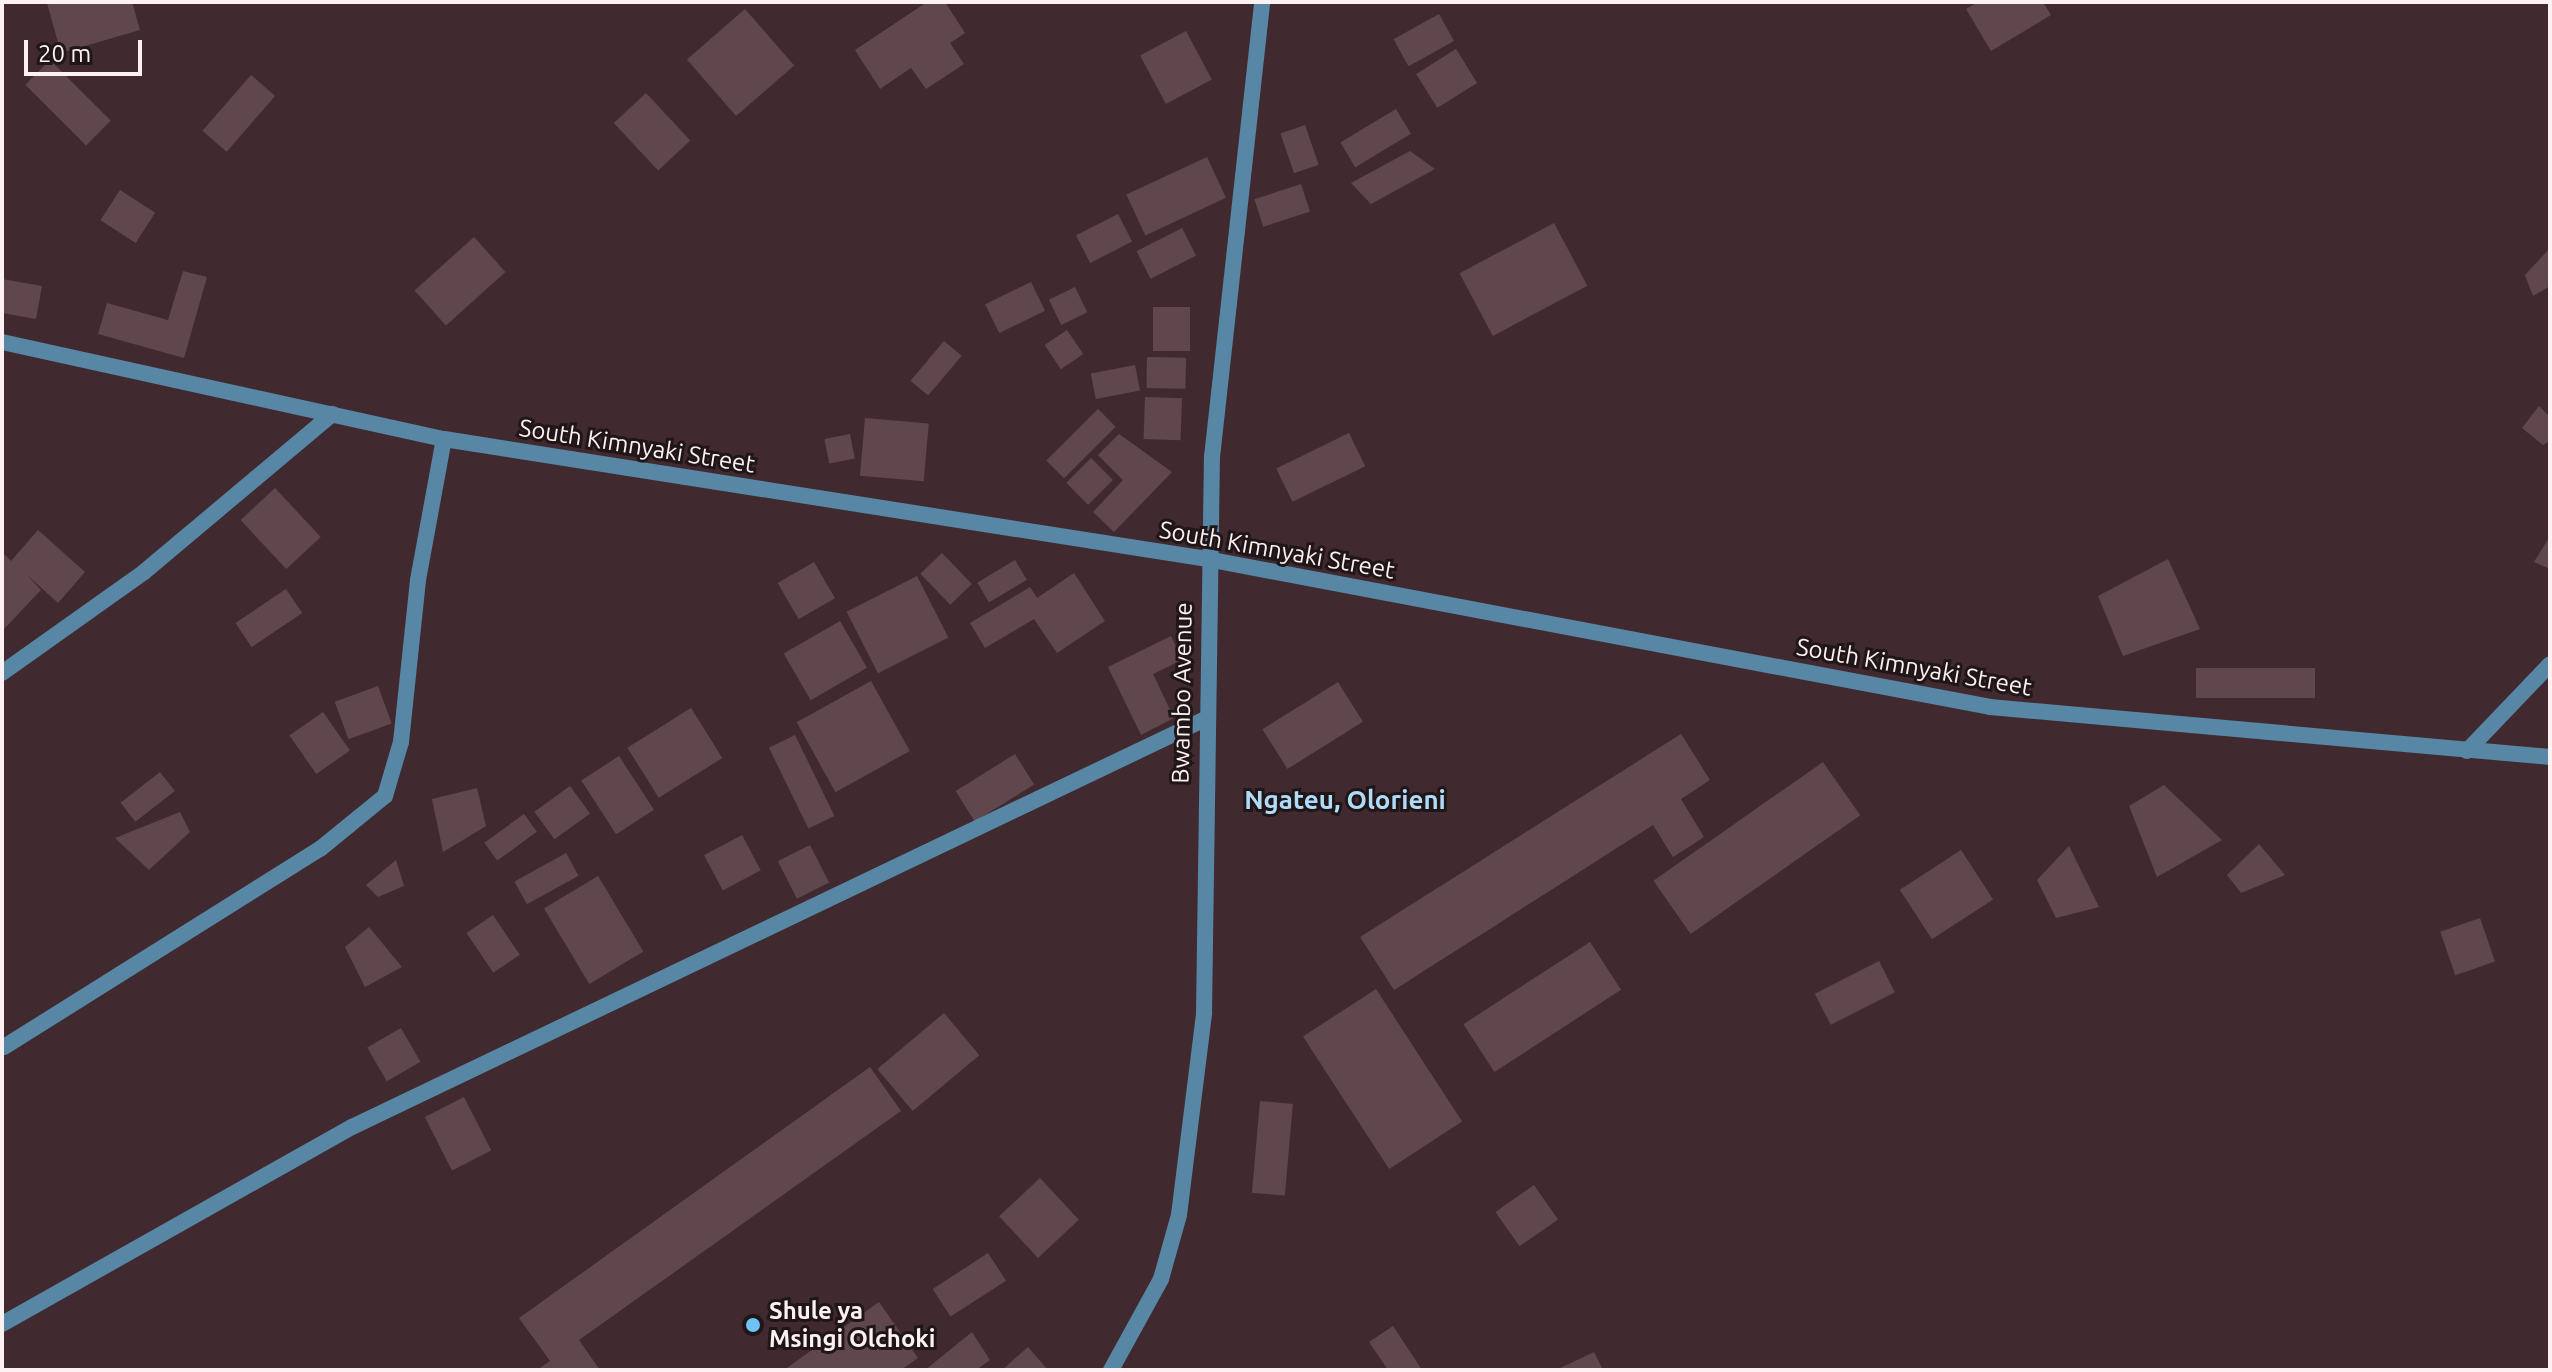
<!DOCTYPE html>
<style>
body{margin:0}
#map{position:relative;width:2552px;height:1372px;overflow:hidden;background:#402a30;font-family:Ubuntu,sans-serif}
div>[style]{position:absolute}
.building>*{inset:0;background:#60474e;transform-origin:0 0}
.minor>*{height:16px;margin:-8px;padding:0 8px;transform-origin:8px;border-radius:8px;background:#5787a5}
.dots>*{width:22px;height:22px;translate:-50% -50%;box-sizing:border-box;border:4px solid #201618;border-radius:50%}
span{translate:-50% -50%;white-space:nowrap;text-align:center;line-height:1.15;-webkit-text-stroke:6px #201618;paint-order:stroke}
.street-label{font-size:24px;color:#fdf1f4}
.poi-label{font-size:24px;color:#fdf1f4;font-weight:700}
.left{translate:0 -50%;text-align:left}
.neighbourhood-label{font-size:26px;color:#afdbf7;font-weight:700}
.frame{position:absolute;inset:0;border:4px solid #fdf1f4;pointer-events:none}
.scale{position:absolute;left:24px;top:40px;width:118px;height:36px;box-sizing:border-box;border:4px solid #fdf1f4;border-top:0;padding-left:10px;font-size:24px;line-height:28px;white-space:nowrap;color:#fdf1f4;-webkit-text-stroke:6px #201618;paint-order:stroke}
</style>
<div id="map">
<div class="building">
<i style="clip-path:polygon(132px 2px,140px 30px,61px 53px,47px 3px)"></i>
<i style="clip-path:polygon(927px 2px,945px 2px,965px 33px,950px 43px,964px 64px,926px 89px,911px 68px,880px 89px,855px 50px)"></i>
<i style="clip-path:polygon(1978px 2px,2043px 2px,2051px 15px,1991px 51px,1966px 9px)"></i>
<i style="left:745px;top:9px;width:75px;height:77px;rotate:49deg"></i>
<i style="left:1439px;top:14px;width:31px;height:52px;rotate:61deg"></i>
<i style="left:1186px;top:31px;width:55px;height:52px;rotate:62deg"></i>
<i style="left:1456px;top:49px;width:40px;height:47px;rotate:58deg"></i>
<i style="left:50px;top:60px;width:86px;height:35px;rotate:45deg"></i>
<i style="left:251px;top:75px;width:32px;height:74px;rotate:41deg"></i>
<i style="left:646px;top:93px;width:65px;height:44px;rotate:47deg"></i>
<i style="left:1396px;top:109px;width:29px;height:65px;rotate:59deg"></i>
<i style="left:1305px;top:125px;width:42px;height:26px;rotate:71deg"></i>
<i style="clip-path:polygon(1410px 151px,1435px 169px,1371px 204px,1351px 183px)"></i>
<i style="left:1207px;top:157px;width:45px;height:89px;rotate:65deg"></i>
<i style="left:1301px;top:184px;width:29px;height:49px;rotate:72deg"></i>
<i style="left:120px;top:190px;width:42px;height:36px;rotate:33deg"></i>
<i style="left:1118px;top:214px;width:31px;height:47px;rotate:63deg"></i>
<i style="left:1554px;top:223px;width:71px;height:107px;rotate:62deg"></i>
<i style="left:1182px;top:228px;width:31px;height:51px;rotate:63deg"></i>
<i style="left:474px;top:237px;width:47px;height:80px;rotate:48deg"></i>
<i style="clip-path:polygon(2550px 248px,2550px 286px,2533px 296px,2525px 275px)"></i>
<i style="clip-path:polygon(183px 271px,207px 277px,184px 358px,98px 334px,107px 303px,168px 320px)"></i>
<i style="clip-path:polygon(2px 279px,42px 286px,36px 319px,2px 313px)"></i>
<i style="left:1031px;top:282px;width:32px;height:51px;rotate:64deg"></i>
<i style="left:1075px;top:287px;width:28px;height:29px;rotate:64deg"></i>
<i style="left:1153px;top:307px;width:37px;height:44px"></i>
<i style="left:1067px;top:330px;width:29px;height:27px;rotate:56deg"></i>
<i style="left:944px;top:341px;width:23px;height:52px;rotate:40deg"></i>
<i style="left:1147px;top:357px;width:39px;height:31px;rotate:1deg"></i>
<i style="left:1135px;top:365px;width:26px;height:45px;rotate:79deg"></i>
<i style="left:1145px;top:397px;width:37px;height:42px;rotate:2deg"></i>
<i style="clip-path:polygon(2539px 406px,2550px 417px,2550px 441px,2543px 445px,2522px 428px)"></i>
<i style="left:1098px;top:409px;width:25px;height:73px;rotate:45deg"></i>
<i style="left:865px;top:418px;width:64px;height:58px;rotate:5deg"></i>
<i style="left:1349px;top:433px;width:37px;height:81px;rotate:64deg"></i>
<i style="left:850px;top:434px;width:25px;height:26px;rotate:79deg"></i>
<i style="clip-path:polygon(1119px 434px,1172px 472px,1114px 532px,1093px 512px,1123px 480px,1098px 455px)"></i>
<i style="left:1091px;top:458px;width:31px;height:35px;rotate:45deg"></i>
<i style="left:275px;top:488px;width:67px;height:47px;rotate:47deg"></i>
<i style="clip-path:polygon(38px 530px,85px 572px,58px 603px,26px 574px,41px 590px,4px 629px,2px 552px,11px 561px)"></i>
<i style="clip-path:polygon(2550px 536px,2550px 569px,2534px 562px)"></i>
<i style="left:942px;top:553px;width:43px;height:30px;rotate:46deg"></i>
<i style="clip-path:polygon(2168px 559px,2200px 629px,2123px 656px,2098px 596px)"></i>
<i style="left:1015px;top:560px;width:23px;height:44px;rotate:59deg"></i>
<i style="left:814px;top:562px;width:42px;height:42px;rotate:60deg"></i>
<i style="clip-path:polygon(1074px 573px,1105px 621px,1057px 653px,1034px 619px,985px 648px,970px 623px,1030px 587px,1037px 598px)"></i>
<i style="left:917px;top:576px;width:69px;height:79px;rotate:63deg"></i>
<i style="left:286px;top:589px;width:29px;height:61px;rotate:56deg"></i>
<i style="left:840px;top:621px;width:54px;height:65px;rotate:60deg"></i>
<i style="clip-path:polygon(1171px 636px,1182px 660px,1153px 674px,1174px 718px,1141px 735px,1108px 667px)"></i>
<i style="left:2196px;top:668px;width:119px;height:30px"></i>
<i style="left:871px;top:681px;width:80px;height:85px;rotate:61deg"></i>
<i style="left:1338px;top:682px;width:47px;height:89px;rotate:58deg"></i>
<i style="left:378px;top:686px;width:40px;height:46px;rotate:70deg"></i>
<i style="left:691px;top:708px;width:59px;height:75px;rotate:58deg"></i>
<i style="left:323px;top:712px;width:47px;height:41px;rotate:55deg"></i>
<i style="clip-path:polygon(1681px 734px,1710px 780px,1681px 799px,1704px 837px,1673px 857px,1653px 825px,1394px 990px,1360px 937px)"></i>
<i style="left:795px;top:735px;width:90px;height:29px;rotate:64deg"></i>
<i style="left:1015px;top:754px;width:36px;height:70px;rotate:58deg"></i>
<i style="left:619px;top:756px;width:64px;height:45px;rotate:57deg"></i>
<i style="left:1823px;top:762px;width:65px;height:207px;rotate:55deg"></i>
<i style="left:160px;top:772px;width:24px;height:50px;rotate:52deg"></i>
<i style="clip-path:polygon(2164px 785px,2222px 840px,2157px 877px,2129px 806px)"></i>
<i style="left:570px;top:786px;width:34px;height:44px;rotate:54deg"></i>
<i style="clip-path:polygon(477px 788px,486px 826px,443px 852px,432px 799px)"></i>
<i style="clip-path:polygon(180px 812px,190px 832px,149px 870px,115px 838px)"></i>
<i style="left:524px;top:814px;width:22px;height:49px;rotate:54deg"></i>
<i style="left:742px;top:835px;width:40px;height:43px;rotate:62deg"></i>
<i style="clip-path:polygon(2259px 844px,2285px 875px,2241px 893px,2227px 875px)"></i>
<i style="left:810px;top:845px;width:42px;height:36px;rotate:63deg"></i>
<i style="clip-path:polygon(2069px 846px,2099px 907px,2056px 918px,2037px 880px)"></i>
<i style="left:1961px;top:850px;width:59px;height:73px;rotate:57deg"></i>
<i style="left:566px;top:853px;width:26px;height:59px;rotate:61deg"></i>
<i style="clip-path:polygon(396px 860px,404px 886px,378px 897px,366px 885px)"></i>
<i style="left:598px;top:876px;width:88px;height:63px;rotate:59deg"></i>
<i style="left:493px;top:915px;width:48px;height:32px;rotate:56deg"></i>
<i style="left:2480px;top:918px;width:46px;height:42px;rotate:71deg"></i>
<i style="clip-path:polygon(369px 927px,402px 967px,365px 987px,345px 947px)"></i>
<i style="left:1590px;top:942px;width:57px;height:151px;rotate:57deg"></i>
<i style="left:1879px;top:961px;width:35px;height:72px;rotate:63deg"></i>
<i style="left:1376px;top:989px;width:158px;height:87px;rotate:57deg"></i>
<i style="left:944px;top:1013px;width:55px;height:87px;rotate:50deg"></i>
<i style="left:401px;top:1028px;width:39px;height:39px;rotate:60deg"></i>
<i style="clip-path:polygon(870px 1067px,901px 1111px,579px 1340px,600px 1370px,537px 1370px,550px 1361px,519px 1318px)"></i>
<i style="left:464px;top:1097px;width:60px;height:44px;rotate:63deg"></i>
<i style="left:1260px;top:1101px;width:33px;height:92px;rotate:5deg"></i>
<i style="left:1040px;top:1178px;width:57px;height:56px;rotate:47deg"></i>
<i style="left:1534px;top:1185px;width:42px;height:47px;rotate:55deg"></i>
<i style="left:988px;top:1253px;width:33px;height:66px;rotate:57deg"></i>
<i style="clip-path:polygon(879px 1302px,918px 1358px,901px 1370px,784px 1370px)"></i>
<i style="clip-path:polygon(1393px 1326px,1422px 1370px,1388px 1370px,1369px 1342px)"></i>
<i style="clip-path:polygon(972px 1332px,990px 1360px,976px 1370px,925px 1370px)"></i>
<i style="clip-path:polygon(1028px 1347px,1048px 1370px,1002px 1370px)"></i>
<i style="clip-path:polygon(1594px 1352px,1603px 1370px,1556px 1370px)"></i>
</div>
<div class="minor">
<i style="left:2px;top:342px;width:453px;rotate:12.4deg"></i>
<i style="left:444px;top:439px;width:772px;rotate:8.94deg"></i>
<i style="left:1207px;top:559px;width:797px;rotate:10.7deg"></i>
<i style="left:1990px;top:707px;width:562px;rotate:5.1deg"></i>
<i style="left:2px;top:673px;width:174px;rotate:-35.4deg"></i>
<i style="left:144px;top:572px;width:246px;rotate:-40deg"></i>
<i style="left:2467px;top:751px;width:120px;rotate:-46.3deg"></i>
<i style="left:4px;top:1047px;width:373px;rotate:-32.1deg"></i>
<i style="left:320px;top:849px;width:84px;rotate:-39.2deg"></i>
<i style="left:385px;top:796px;width:56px;rotate:-73.5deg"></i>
<i style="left:401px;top:742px;width:163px;rotate:-84deg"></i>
<i style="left:418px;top:580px;width:143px;rotate:-79.6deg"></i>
<i style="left:2px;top:1324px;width:402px;rotate:-29.4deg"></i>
<i style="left:352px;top:1127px;width:946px;rotate:-25.56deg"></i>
<i style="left:1111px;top:1370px;width:104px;rotate:-61.2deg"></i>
<i style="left:1161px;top:1279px;width:66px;rotate:-74.3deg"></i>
<i style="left:1179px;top:1215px;width:204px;rotate:-82.9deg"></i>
<i style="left:1204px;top:1013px;width:556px;rotate:-89.18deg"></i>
<i style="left:1212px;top:457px;width:458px;rotate:-83.7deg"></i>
</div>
<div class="dots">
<i style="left:753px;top:1325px;background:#6fc2f4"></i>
</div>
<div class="street-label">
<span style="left:637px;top:446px;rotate:9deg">South Kimnyaki Street</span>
<span style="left:1277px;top:550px;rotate:10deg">South Kimnyaki Street</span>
<span style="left:1914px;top:667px;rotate:10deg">South Kimnyaki Street</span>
<span style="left:1182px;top:693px;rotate:-89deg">Bwambo Avenue</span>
</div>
<div class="poi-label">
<span class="left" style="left:769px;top:1325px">Shule ya<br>Msingi Olchoki</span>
</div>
<div class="neighbourhood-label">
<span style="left:1345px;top:800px">Ngateu, Olorieni</span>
</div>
<div class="frame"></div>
<div class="scale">20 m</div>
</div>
